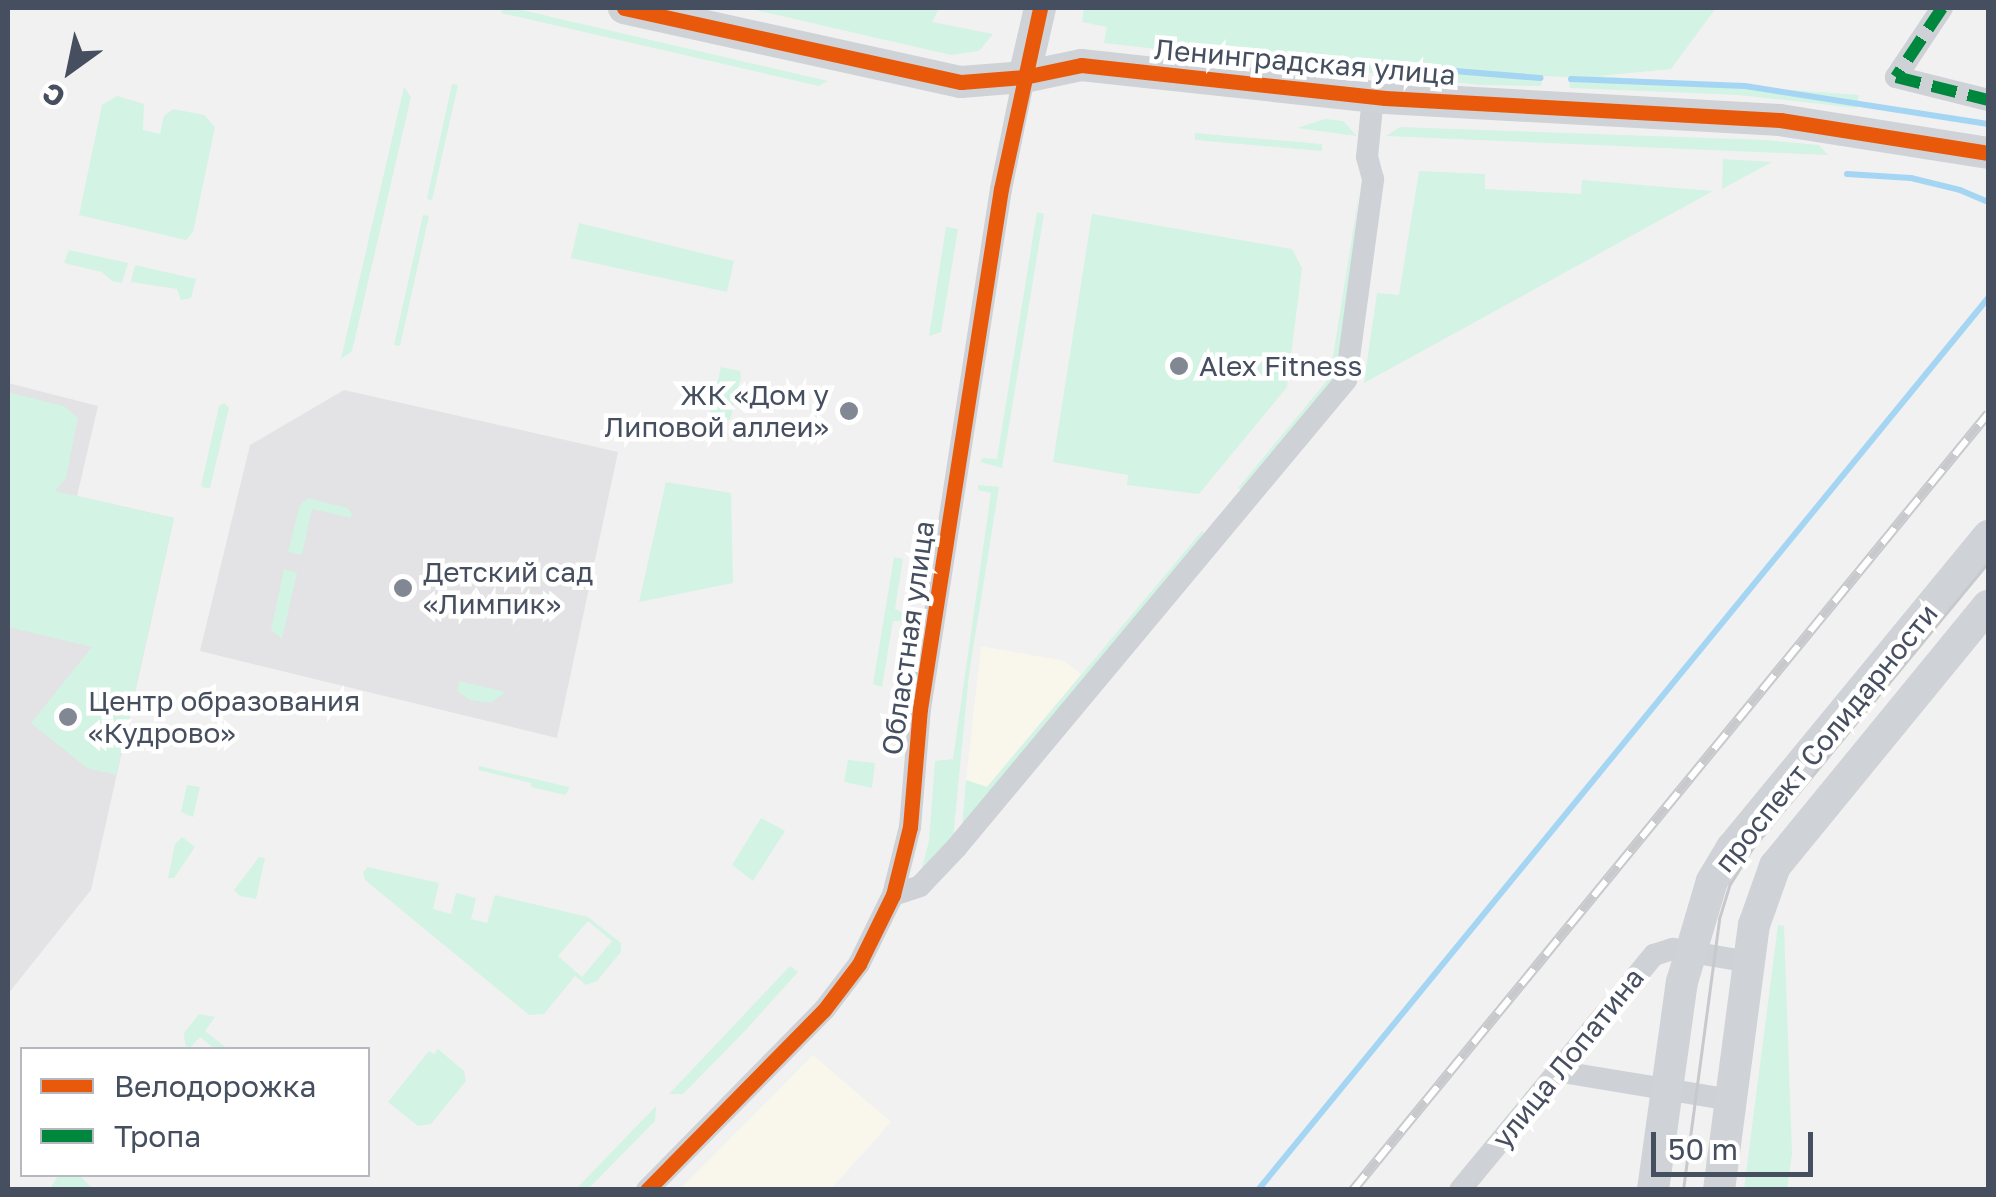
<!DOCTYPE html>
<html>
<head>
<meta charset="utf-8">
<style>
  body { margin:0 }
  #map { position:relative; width:1996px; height:1197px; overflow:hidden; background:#f2f1f1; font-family:"Golos Text",sans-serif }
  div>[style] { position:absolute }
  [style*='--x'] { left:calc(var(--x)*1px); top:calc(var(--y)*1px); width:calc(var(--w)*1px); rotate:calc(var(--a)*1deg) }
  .commercial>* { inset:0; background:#f9f6ec }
  .education>* { inset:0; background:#e3e2e4 }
  .green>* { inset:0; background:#d3f3e4 }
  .stream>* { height:6px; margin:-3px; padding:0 3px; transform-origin:3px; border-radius:3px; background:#a4d6f4 }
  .street>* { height:22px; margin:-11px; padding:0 11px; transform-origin:11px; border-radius:11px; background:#ced1d5 }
  .secondary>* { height:32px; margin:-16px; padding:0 16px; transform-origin:16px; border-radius:16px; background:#cfd2d6 }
  .tram>* { height:2.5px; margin:-1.25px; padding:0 1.25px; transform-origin:1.25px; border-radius:1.25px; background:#c8c9cc }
  .rail>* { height:10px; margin-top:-5px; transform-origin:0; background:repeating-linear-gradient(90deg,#fff 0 19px,#c8c9cc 0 38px); box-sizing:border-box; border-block:2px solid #c8c9cc }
  .quiet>* { height:12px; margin-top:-6px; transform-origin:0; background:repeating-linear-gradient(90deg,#00873e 0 25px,transparent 0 37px) }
  .cycleway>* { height:15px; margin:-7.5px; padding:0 7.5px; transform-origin:7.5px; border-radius:7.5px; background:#e8590c }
  .dots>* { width:28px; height:28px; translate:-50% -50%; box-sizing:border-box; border:5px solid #fff; border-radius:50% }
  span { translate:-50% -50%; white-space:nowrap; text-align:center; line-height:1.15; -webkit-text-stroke:9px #fff; paint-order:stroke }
  .street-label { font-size:28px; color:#464f60 }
  .poi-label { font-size:28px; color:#464f60 }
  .left { translate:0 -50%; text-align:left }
  .right { translate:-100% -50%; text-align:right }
  .frame { position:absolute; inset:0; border:10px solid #464f60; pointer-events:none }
  .legend { position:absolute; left:20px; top:1047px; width:350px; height:130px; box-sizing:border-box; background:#fff; border:2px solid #b5b9bf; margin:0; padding:12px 18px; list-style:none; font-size:30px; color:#464f60 }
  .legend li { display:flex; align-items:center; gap:20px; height:50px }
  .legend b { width:50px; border:2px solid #b5b9bf }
  .north { position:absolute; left:20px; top:20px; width:100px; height:100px; -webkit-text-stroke:8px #fff; paint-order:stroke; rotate:213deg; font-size:28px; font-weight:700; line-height:40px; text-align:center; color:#464f60 }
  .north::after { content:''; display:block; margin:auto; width:35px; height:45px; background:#464f60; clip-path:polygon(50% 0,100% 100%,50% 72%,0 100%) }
  .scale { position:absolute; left:1651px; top:1132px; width:162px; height:45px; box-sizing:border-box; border:5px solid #464f60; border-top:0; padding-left:12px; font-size:30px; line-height:35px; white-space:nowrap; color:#464f60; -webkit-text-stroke:8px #fff; paint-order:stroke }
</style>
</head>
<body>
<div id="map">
  <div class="commercial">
    <i style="clip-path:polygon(981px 646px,1064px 661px,1081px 674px,986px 788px,966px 780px)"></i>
    <i style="clip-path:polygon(813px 1055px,891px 1122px,831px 1189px,680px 1189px)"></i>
  </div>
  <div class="education">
    <i style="clip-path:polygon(8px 383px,98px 406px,77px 496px,174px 518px,91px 890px,8px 994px)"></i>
    <i style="clip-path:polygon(344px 390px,618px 452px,557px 738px,200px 651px,250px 445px)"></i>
  </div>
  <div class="green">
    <i style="clip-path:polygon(502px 8px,513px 8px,828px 81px,819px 86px,501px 13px)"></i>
    <i style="clip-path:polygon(747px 8px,939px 8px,932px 22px,993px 34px,979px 51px,951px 55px)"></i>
    <i style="clip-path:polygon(1084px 8px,1716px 8px,1671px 69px,1599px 76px,1859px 95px,1857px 108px,1738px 95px,1570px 88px,1569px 77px,1542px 76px,1541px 86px,1480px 85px,1104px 43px,1107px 27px,1082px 22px)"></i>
    <i style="clip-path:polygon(452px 84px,458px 85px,432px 200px,427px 199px)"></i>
    <i style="clip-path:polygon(404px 87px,411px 97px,352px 351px,341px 359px)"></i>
    <i style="clip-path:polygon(117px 96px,144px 104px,143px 130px,160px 134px,164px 116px,173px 109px,204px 115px,215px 127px,193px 232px,186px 240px,79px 215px,102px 105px)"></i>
    <i style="clip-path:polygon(1325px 119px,1343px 121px,1357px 136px,1297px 128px)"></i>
    <i style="clip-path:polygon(1400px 127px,1766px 140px,1819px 145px,1828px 155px,1386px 136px)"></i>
    <i style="clip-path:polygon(1195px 133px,1322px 144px,1322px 151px,1195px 140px)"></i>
    <i style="clip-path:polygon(1723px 159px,1772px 162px,1722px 189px)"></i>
    <i style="clip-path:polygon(1419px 171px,1485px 174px,1485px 189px,1581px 194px,1582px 180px,1713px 191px,1364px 383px,1377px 293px,1399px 295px)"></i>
    <i style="clip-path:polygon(1359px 193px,1341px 370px,1244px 493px,1238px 488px,1325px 383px,1331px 369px)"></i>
    <i style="clip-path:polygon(1037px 212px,1044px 214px,1002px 468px,980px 462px,983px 458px,997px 459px)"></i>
    <i style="clip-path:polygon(1092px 214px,1292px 249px,1302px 268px,1287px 387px,1199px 494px,1127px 485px,1128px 475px,1053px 462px)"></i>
    <i style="clip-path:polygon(423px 215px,429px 216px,400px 346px,394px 345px)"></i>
    <i style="clip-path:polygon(579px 223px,734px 261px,727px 292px,571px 258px)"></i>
    <i style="clip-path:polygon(946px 227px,958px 229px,941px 332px,929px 336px)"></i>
    <i style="clip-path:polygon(69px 250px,128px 263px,122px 283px,112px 281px,102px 272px,64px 263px)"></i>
    <i style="clip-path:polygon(135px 265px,196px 279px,191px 298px,181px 300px,177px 289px,131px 282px)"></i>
    <i style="clip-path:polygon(721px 367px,740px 371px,741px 377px,730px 420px,709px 417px)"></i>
    <i style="clip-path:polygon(8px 392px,64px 406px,78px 418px,66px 478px,55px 491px,174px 518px,116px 775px,87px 768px,31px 723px,92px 647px,8px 627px)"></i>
    <i style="clip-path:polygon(224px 403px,229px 408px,210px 488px,205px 488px,201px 486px,219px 406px)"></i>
    <i style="clip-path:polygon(666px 482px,731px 493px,733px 583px,639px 602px)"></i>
    <i style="clip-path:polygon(978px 485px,999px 487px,969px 674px,953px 839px,922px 868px,929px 841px,935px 761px,953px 759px,991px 493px,978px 490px)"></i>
    <i style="clip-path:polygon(307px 498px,348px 508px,352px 514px,351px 518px,312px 509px,302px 555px,288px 552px,299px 507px)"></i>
    <i style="clip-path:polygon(1202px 531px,1207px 535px,962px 828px,966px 780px,987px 787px)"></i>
    <i style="clip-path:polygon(894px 557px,903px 559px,895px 609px,906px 614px,902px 621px,893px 621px,882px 687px,873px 684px)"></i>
    <i style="clip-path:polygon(284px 569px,297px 573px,282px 639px,271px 630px)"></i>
    <i style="clip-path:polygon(459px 681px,506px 692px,491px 703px,470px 700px,458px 692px)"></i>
    <i style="clip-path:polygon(848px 760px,875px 763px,872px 788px,844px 782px)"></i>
    <i style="clip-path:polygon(479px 766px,569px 787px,568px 791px,565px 795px,531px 787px,531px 783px,478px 770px)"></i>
    <i style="clip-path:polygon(187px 785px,200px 787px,193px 817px,181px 812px)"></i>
    <i style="clip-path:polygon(761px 818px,785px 831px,753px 881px,732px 865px)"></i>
    <i style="clip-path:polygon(182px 837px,195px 847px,174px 878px,168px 878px,175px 844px)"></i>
    <i style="clip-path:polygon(259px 857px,265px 858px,256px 899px,240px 896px,234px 890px)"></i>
    <i style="clip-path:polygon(evenodd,368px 867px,439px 883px,433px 909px,451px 914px,456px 893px,476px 898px,471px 919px,487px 923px,495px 895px,588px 917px,621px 943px,621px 952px,597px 981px,586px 985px,575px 976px,544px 1014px,529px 1015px,365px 880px,363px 872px,368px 867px,588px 921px,612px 941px,582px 977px,558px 956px,588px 921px)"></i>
    <i style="clip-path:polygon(1778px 925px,1784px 926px,1792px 1154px,1787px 1189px,1744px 1189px)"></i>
    <i style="clip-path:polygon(790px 966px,798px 972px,742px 1034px,683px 1094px,669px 1094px)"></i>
    <i style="clip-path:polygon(199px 1014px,215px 1017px,205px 1031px,228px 1049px,215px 1049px,200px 1037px,189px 1049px,185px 1044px,184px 1033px)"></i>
    <i style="clip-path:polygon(438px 1049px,464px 1071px,466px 1081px,431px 1124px,418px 1126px,388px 1102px,429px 1051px,434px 1054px)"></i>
    <i style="clip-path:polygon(656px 1106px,655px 1121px,588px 1189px,576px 1189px)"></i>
    <i style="clip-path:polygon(59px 1174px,79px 1175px,93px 1189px,50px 1189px)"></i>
  </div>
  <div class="stream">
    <i style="--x:1406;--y:67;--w:135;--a:4.7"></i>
    <i style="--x:1571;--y:79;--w:174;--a:2.3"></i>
    <i style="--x:1745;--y:86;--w:246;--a:8.9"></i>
    <i style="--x:1847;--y:174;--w:64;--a:3.6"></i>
    <i style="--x:1911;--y:178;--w:50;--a:13.8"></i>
    <i style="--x:1960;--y:190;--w:30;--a:23"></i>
    <i style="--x:1258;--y:1190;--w:1153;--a:-50.7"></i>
  </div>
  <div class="street">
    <i style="--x:1942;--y:8;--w:83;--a:123.7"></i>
    <i style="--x:1896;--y:77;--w:95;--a:14"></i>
    <i style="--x:893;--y:895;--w:28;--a:-18"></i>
    <i style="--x:920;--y:886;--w:52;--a:-46.5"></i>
    <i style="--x:956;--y:848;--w:609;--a:-50.19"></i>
    <i style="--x:1346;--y:380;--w:203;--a:-82.3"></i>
    <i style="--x:1373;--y:179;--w:23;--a:-105"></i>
    <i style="--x:1367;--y:157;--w:60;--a:-84.3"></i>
    <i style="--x:1556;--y:1071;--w:177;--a:9.4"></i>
    <i style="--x:647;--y:1190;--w:252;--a:-45.5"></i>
    <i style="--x:824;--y:1010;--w:58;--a:-52.7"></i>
    <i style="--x:859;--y:964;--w:77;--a:-63.8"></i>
    <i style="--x:893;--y:895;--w:70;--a:-76"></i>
    <i style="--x:910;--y:827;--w:118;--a:-85.2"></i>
    <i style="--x:920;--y:709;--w:526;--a:-81.15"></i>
    <i style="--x:1001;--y:189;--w:114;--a:-78.4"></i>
    <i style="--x:1460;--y:1190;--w:305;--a:-50.5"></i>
    <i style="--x:1654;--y:955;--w:20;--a:-18"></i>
    <i style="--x:1673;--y:949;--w:78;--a:9.6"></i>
  </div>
  <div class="secondary">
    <i style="--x:624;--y:8;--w:345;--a:12.4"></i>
    <i style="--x:961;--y:82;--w:63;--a:-4.5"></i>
    <i style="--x:1024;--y:77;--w:58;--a:-11.9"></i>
    <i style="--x:1081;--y:65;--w:306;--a:6.2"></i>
    <i style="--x:1385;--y:98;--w:396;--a:3.2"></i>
    <i style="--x:1780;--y:120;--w:211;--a:9"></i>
    <i style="--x:1024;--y:77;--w:71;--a:-76.9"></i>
    <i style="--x:1653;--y:1190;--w:210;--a:-82.1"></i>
    <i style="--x:1682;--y:982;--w:105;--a:-73.5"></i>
    <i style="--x:1712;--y:881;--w:39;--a:-59"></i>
    <i style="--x:1732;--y:848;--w:404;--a:-50.6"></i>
    <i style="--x:1719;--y:1190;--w:267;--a:-82.5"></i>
    <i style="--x:1754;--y:925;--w:63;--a:-70.4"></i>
    <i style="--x:1775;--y:866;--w:336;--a:-50.7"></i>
  </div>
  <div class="tram">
    <i style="--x:1683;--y:1190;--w:273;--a:-82.4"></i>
    <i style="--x:1719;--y:919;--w:37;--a:-73"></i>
    <i style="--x:1730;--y:884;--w:40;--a:-58"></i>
    <i style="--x:1751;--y:850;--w:372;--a:-50.5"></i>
  </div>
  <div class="rail">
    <i style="--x:1353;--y:1190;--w:1003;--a:-50.71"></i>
  </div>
  <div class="quiet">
    <i style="--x:1942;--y:8;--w:83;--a:123.7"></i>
    <i style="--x:1896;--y:77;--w:95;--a:14"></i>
  </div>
  <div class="cycleway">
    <i style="--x:624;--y:8;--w:345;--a:12.4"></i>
    <i style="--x:961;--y:82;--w:63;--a:-4.5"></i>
    <i style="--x:1024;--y:77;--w:58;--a:-11.9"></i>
    <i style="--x:1081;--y:65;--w:306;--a:6.2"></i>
    <i style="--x:1385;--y:98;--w:396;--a:3.2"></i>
    <i style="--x:1780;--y:120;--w:211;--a:9"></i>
    <i style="--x:647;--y:1190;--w:252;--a:-45.5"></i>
    <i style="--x:824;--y:1010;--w:58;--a:-52.7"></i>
    <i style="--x:859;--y:964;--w:77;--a:-63.8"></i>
    <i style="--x:893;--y:895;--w:70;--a:-76"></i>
    <i style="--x:910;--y:827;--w:118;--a:-85.2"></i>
    <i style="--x:920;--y:709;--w:526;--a:-81.15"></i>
    <i style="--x:1001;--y:189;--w:185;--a:-77.8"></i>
  </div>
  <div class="dots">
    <i style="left:1179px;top:366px;background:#828893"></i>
    <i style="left:849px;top:411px;background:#828893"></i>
    <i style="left:403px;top:588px;background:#828893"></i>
    <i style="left:68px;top:717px;background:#828893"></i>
  </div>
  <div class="street-label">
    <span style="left:1305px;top:62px;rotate:5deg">Ленинградская улица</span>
    <span style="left:908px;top:638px;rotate:-82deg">Областная улица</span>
    <span style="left:1826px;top:738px;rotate:-51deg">проспект Солидарности</span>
    <span style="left:1568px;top:1058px;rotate:-51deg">улица Лопатина</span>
  </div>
  <div class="poi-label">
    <span class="left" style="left:1199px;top:366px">Alex Fitness</span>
    <span class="right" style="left:829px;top:411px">ЖК «Дом у<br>Липовой аллеи»</span>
    <span class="left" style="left:423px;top:588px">Детский сад<br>«Лимпик»</span>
    <span class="left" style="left:88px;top:717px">Центр образования<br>«Кудрово»</span>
  </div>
  <div class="frame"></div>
  <ul class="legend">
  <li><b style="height:12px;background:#e8590c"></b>Велодорожка</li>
  <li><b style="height:12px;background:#00873e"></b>Тропа</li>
  </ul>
  <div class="north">С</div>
  <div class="scale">50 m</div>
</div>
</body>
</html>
